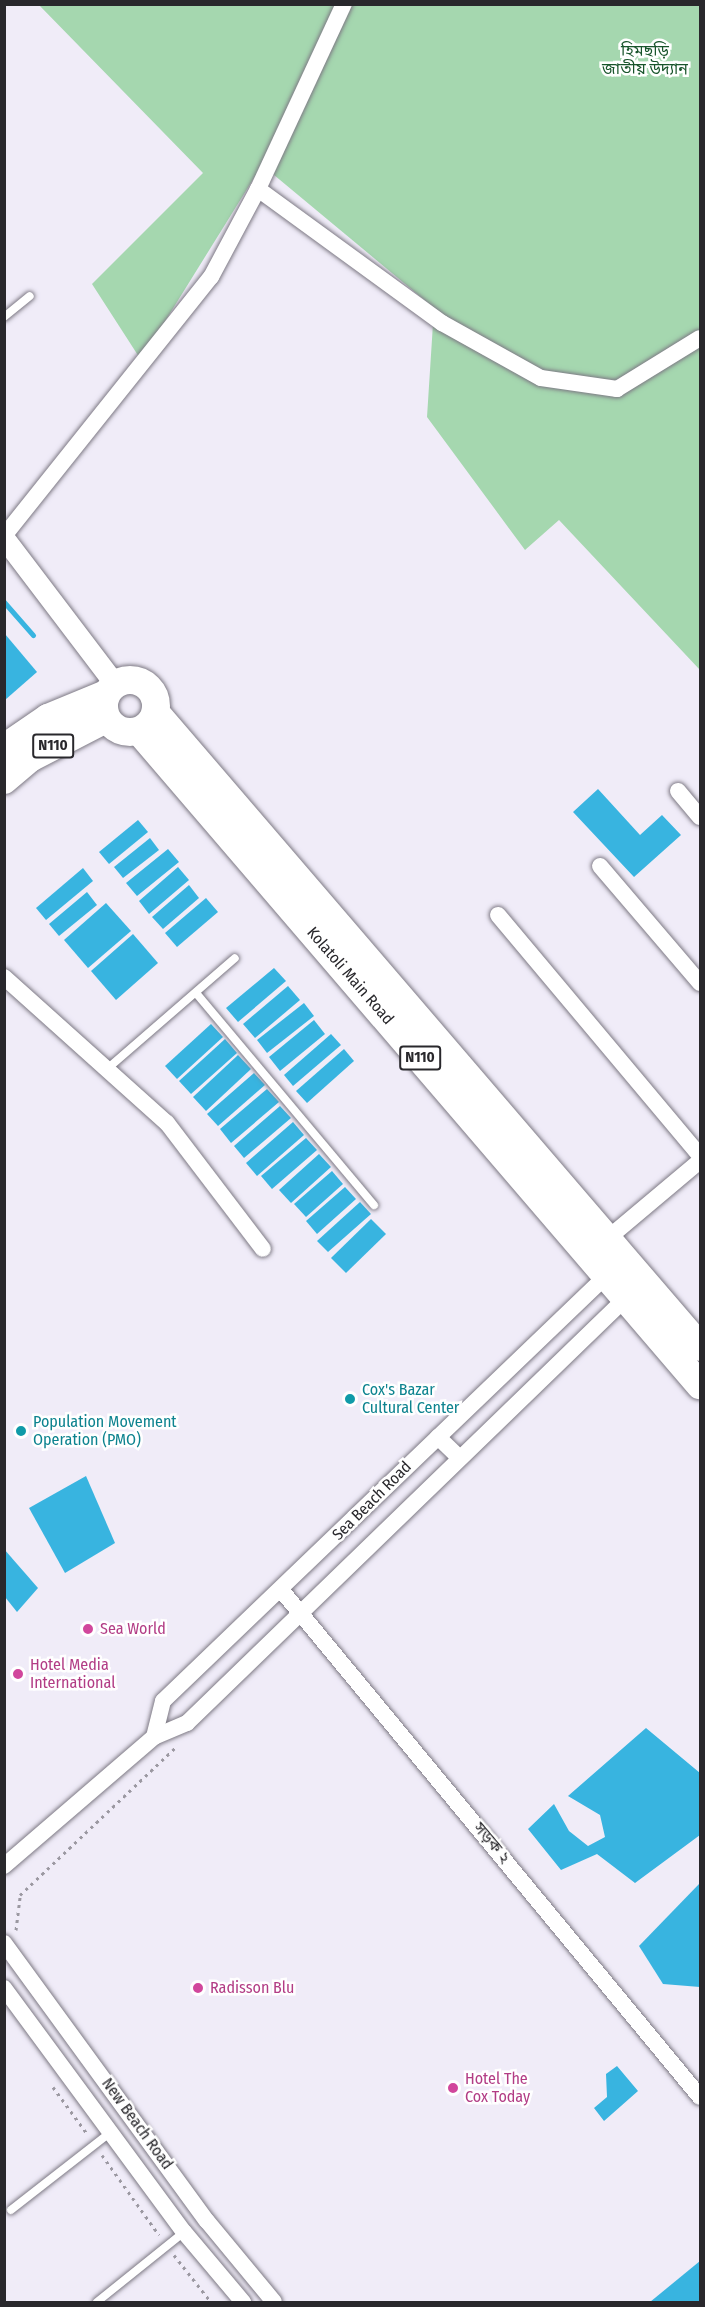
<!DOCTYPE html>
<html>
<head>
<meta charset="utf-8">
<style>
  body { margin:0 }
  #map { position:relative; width:705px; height:2307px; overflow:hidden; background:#f0ecf8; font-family:"Fira Sans Condensed","Noto Sans Bengali",sans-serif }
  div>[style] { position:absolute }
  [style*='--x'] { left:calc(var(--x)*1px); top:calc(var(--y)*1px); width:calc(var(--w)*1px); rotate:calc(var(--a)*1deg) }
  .green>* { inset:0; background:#a5d7af }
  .water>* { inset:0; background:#38b4e0 }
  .stream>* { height:5px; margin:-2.5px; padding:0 2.5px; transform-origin:2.5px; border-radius:2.5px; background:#38b4e0 }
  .path>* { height:3px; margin-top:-1.5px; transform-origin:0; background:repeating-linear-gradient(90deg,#9b98a1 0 3px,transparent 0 7.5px) }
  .roads { filter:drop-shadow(0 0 2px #7d7984) drop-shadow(0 0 2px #7d7984) }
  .service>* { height:8px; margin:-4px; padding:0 4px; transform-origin:4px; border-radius:4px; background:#fff }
  .minor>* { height:16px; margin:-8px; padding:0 8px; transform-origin:8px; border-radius:8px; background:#fff }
  .tertiary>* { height:21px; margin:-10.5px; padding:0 10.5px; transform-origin:10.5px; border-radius:10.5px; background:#fff }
  .trunk>* { height:28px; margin:-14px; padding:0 14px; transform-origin:14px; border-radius:14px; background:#fff }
  .trunk>.ring { margin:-14px; padding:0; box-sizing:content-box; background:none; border:28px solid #fff; border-radius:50% }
  .dots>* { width:16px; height:16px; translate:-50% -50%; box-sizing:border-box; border:3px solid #fff; border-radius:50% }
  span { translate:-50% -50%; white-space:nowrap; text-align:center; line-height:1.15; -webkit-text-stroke:5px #fff; paint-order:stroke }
  .shield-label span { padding:2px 4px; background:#fff; border:2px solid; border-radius:4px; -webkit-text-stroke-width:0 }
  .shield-label { font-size:15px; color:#29282c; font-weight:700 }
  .park-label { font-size:16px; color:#18542b }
  .street-label { font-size:16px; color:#29282c }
  .culture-label { font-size:16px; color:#0d838f }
  .left { translate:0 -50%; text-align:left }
  .hotel-label { font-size:16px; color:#b23c85 }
  .frame { position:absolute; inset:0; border:6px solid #29282c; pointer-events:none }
</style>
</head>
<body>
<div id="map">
  <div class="green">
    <i style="clip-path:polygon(39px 5px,700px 5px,700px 670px,559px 520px,525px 550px,427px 417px,434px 308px,262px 165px,141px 360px,92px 284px,203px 173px)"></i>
  </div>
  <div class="water">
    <i style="clip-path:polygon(5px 634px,37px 672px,5px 700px,4px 700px)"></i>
    <i style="clip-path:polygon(598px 789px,640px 835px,662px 815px,681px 835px,634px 877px,573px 812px)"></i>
    <i style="clip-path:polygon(138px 820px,148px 832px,109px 864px,99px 852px)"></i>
    <i style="clip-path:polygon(150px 838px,159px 850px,123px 878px,114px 867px)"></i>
    <i style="clip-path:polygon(168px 849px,179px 862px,137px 896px,126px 883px)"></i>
    <i style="clip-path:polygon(178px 867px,189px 880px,149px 914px,139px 901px)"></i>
    <i style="clip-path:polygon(83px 868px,93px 881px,46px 920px,36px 908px)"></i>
    <i style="clip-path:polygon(189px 885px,199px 898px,163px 929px,152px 917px)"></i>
    <i style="clip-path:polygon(87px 892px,97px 905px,59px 936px,49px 924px)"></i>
    <i style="clip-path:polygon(206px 898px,218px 912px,177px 947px,165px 933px)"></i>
    <i style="clip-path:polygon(106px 903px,131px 931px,88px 968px,64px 940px)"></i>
    <i style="clip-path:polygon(133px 934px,158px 963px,116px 1000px,91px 971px)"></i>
    <i style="clip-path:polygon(274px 968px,286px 981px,238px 1022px,226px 1008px)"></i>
    <i style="clip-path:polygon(288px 986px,300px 1000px,255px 1038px,243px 1024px)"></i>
    <i style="clip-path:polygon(304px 1003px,314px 1016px,267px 1053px,257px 1040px)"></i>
    <i style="clip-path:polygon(314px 1020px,325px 1034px,280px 1071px,269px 1057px)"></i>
    <i style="clip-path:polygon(211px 1024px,223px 1037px,177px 1079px,165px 1066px)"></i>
    <i style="clip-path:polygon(331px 1034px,341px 1045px,293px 1086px,284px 1075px)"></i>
    <i style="clip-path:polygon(225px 1039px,237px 1053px,191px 1094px,179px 1081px)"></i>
    <i style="clip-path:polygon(344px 1049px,354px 1061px,307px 1103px,296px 1091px)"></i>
    <i style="clip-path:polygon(238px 1055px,251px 1069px,206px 1111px,193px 1097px)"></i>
    <i style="clip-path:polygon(254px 1073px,265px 1085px,218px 1126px,207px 1114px)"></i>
    <i style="clip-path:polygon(267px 1089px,279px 1102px,231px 1143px,220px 1129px)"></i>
    <i style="clip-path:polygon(280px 1106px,291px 1118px,244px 1158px,234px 1146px)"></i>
    <i style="clip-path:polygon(293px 1122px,304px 1135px,257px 1176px,246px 1163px)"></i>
    <i style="clip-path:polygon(306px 1138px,317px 1150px,272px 1189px,261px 1176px)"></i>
    <i style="clip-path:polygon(319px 1154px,331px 1167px,291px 1203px,279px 1190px)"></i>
    <i style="clip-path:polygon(332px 1171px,343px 1184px,306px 1217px,294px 1204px)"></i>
    <i style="clip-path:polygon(345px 1187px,356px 1199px,317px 1234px,306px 1221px)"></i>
    <i style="clip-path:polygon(360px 1202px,371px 1214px,328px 1252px,317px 1241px)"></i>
    <i style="clip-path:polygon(371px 1219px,386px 1234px,346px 1273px,331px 1258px)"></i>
    <i style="clip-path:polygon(86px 1476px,115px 1543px,65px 1573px,29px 1508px)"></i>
    <i style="clip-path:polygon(4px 1549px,38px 1588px,17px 1612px,5px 1597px)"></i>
    <i style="clip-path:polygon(646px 1728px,700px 1773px,700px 1835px,635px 1883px,597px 1854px,561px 1870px,528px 1829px,554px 1804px,569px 1831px,588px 1846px,605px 1837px,600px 1815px,568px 1796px)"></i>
    <i style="clip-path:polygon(700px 1883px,700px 1987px,663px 1984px,639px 1946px)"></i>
    <i style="clip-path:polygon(617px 2066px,638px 2091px,604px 2121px,594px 2108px,607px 2097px,606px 2074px)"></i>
    <i style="clip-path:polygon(700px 2261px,700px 2302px,650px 2302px)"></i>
  </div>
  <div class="stream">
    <i style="--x:4;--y:602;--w:44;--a:48.7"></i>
  </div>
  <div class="path">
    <i style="--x:16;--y:1930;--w:35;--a:-83"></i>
    <i style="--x:20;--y:1895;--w:215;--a:-43.5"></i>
    <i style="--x:53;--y:2087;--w:59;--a:53.9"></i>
    <i style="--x:102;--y:2155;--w:98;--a:54.5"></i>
    <i style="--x:174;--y:2255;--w:60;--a:51.8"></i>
  </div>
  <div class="roads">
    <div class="service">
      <i style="--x:4;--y:317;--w:33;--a:-39"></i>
      <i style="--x:196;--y:993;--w:277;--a:50"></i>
      <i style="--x:107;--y:1069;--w:169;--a:-40.9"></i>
      <i style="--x:11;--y:2210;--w:127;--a:-38"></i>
      <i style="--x:97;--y:2302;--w:112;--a:-38.8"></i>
    </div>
    <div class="minor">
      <i style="--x:258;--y:189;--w:204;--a:-65.1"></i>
      <i style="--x:4;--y:536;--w:332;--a:-51.4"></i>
      <i style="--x:211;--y:277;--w:100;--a:-61.9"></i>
      <i style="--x:258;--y:189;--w:228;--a:36.1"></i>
      <i style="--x:442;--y:323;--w:113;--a:29.1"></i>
      <i style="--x:541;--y:378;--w:77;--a:8.2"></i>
      <i style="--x:617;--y:389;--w:97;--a:-31.6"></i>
      <i style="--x:678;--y:791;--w:34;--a:50"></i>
      <i style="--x:600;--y:866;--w:154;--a:49.5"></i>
      <i style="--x:498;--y:915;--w:314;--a:50"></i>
      <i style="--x:4;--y:977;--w:219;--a:41.9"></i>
      <i style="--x:167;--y:1123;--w:158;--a:52.7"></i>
      <i style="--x:607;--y:1239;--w:121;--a:-40"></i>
      <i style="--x:438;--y:1437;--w:30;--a:44"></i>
      <i style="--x:282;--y:1591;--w:656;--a:50.44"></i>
      <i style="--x:154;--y:1737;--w:37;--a:-76"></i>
      <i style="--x:163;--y:1701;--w:615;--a:-43.81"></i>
      <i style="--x:4;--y:1866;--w:198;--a:-40.7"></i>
      <i style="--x:154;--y:1737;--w:36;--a:-23"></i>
      <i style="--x:187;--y:1723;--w:612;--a:-44.07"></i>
      <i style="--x:4;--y:1943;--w:344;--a:53.9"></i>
      <i style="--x:207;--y:2221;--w:105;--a:50.4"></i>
      <i style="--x:4;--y:1988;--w:303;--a:53.6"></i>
      <i style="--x:184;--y:2232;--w:92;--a:49.9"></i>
    </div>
    <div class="tertiary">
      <i style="--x:4;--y:538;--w:183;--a:52.8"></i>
    </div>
    <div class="trunk">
      <i class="ring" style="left:104px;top:680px;width:24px;height:24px"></i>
      <i style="--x:156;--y:713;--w:835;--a:49.37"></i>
      <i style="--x:139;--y:731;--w:862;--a:49.38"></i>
      <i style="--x:4;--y:748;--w:53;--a:-34.3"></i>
      <i style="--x:48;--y:718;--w:63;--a:-22.5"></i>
      <i style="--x:4;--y:780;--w:34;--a:-40"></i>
      <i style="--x:30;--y:758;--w:85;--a:-27.2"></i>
    </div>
  </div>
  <div class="dots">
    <i style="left:350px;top:1399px;background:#0f9aa8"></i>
    <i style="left:21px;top:1431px;background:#0f9aa8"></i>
    <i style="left:88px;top:1629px;background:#d1479c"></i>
    <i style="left:18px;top:1674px;background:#d1479c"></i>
    <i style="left:198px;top:1988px;background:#d1479c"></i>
    <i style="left:453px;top:2088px;background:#d1479c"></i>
  </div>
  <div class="shield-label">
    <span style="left:53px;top:746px">N110</span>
    <span style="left:420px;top:1058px">N110</span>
  </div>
  <div class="park-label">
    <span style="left:645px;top:60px">হিমছড়ি<br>জাতীয় উদ্যান</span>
  </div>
  <div class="street-label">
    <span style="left:350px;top:976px;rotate:49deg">Kolatoli Main Road</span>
    <span style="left:372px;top:1501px;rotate:-45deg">Sea Beach Road</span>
    <span style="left:492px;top:1843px;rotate:50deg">সড়ক ২</span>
    <span style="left:137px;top:2124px;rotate:54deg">New Beach Road</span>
  </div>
  <div class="culture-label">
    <span class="left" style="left:362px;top:1399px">Cox's Bazar<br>Cultural Center</span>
    <span class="left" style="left:33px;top:1431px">Population Movement<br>Operation (PMO)</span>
  </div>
  <div class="hotel-label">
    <span class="left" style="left:100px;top:1629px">Sea World</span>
    <span class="left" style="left:30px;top:1674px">Hotel Media<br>International</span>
    <span class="left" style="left:210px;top:1988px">Radisson Blu</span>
    <span class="left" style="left:465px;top:2088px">Hotel The<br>Cox Today</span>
  </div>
  <div class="frame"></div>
</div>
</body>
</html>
